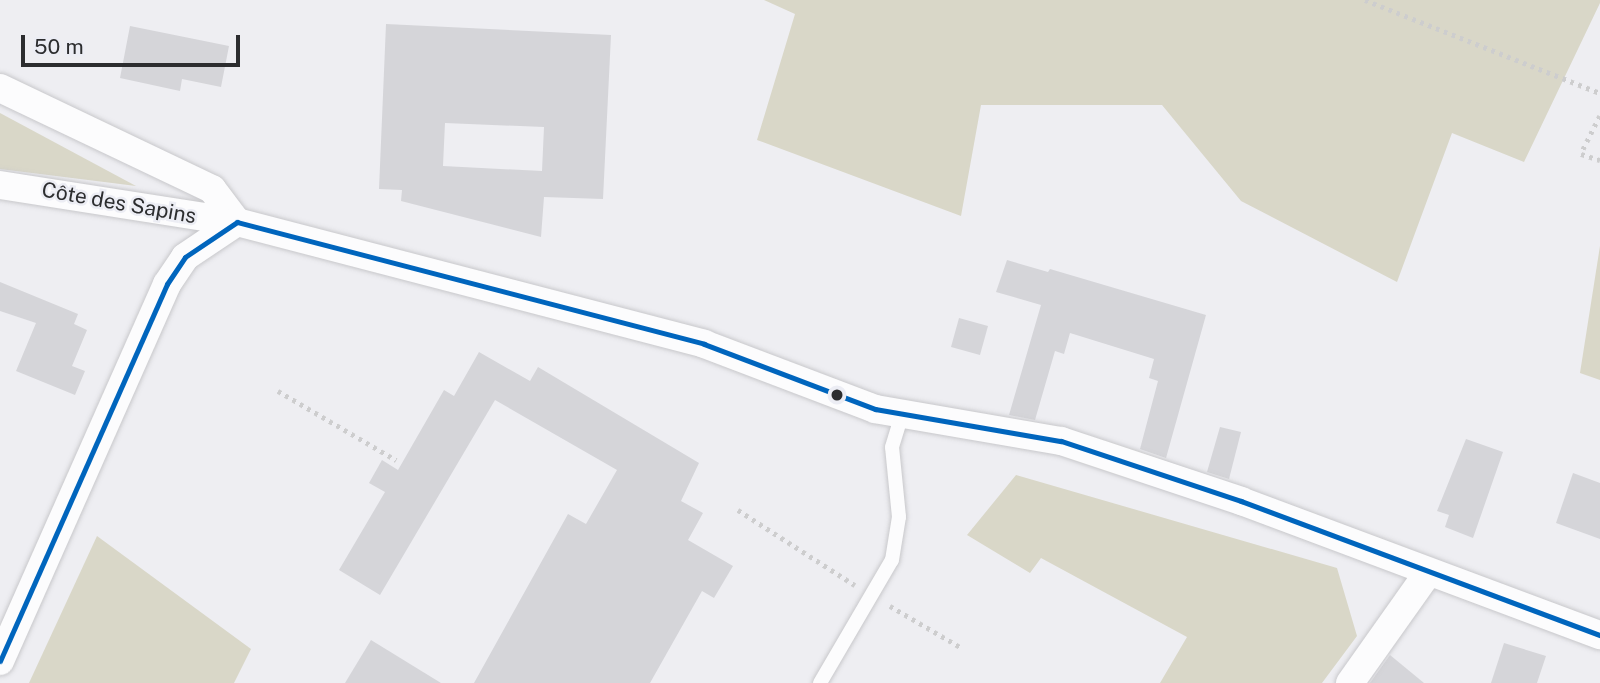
<!DOCTYPE html>
<html>
<head>
<meta charset="utf-8">
<style>
  body { margin:0 }
  #map { position:relative; width:1600px; height:683px; overflow:hidden; background:#eeeef2; font-family:"Public Sans",sans-serif }
  div>[style] { position:absolute }
  [style*='--x'] { left:calc(var(--x)*1px); top:calc(var(--y)*1px); width:calc(var(--w)*1px); rotate:calc(var(--a)*1deg) }
  .green>* { inset:0; background:#d9d7c8 }
  .building>* { inset:0; background:#d5d5d9 }
  .path>* { height:4.5px; margin-top:-2.25px; transform-origin:0; background:repeating-linear-gradient(90deg,#cdcdce 0 3.5px,transparent 0 8.5px) }
  .roads { filter:drop-shadow(0 0 2px #c8c8cb) drop-shadow(0 0 2px #c8c8cb) }
  .lane>* { height:14px; margin:-7px; padding:0 7px; transform-origin:7px; border-radius:7px; background:#fcfcfd }
  .street>* { height:28px; margin:-14px; padding:0 14px; transform-origin:14px; border-radius:14px; background:#fcfcfd }
  .bus-1>* { height:5px; margin:-2.5px; padding:0 2.5px; transform-origin:2.5px; border-radius:2.5px; background:#0065bd }
  .dots>* { width:19px; height:19px; translate:-50% -50%; box-sizing:border-box; border:4px solid #ecedf4; border-radius:50% }
  span { translate:-50% -50%; white-space:nowrap; text-align:center; line-height:1.15; -webkit-text-stroke:5px #ecedf4; paint-order:stroke }
  .street-label { font-size:21px; color:#2c2d2f }
  .scale { position:absolute; left:21px; top:35px; width:219px; height:32px; box-sizing:border-box; border:4px solid #2c2d2f; border-top:0; padding-left:9px; font-size:21px; line-height:24px; white-space:nowrap; color:#2c2d2f; -webkit-text-stroke:5px #ecedf4; paint-order:stroke }
</style>
</head>
<body>
<div id="map">
  <div class="green">
    <i style="clip-path:polygon(764px 0,1600px 0,1600px 3px,1524px 162px,1452px 133px,1397px 282px,1241px 201px,1162px 105px,981px 105px,961px 216px,757px 140px,795px 14px)"></i>
    <i style="clip-path:polygon(0 113px,136px 186px,0 169px)"></i>
    <i style="clip-path:polygon(1600px 246px,1600px 380px,1580px 373px)"></i>
    <i style="clip-path:polygon(1016px 475px,1337px 568px,1357px 636px,1322px 683px,1160px 683px,1187px 637px,1041px 558px,1030px 573px,967px 535px)"></i>
    <i style="clip-path:polygon(97px 536px,251px 649px,234px 683px,29px 683px)"></i>
  </div>
  <div class="building">
    <i style="clip-path:polygon(evenodd,386px 24px,611px 35px,603px 199px,544px 197px,541px 237px,401px 201px,402px 190px,379px 189px,386px 24px,445px 123px,544px 127px,542px 171px,443px 166px,445px 123px)"></i>
    <i style="clip-path:polygon(130px 26px,229px 46px,221px 87px,182px 79px,180px 91px,120px 78px)"></i>
    <i style="clip-path:polygon(1007px 260px,1048px 272px,1050px 269px,1206px 315px,1166px 458px,1140px 449px,1158px 381px,1149px 378px,1154px 359px,1070px 333px,1064px 354px,1055px 351px,1035px 420px,1009px 415px,1041px 305px,996px 292px)"></i>
    <i style="clip-path:polygon(0 282px,78px 314px,74px 324px,87px 330px,72px 366px,85px 371px,75px 395px,16px 371px,36px 323px,0 311px)"></i>
    <i style="clip-path:polygon(959px 318px,988px 326px,980px 355px,951px 347px)"></i>
    <i style="clip-path:polygon(479px 352px,530px 381px,538px 367px,699px 463px,681px 501px,703px 513px,688px 540px,733px 566px,714px 598px,702px 591px,650px 683px,474px 683px,568px 514px,586px 524px,617px 470px,495px 400px,380px 595px,339px 570px,385px 492px,369px 483px,382px 460px,398px 470px,444px 390px,454px 396px)"></i>
    <i style="clip-path:polygon(1220px 427px,1241px 432px,1229px 479px,1207px 472px)"></i>
    <i style="clip-path:polygon(1466px 439px,1503px 452px,1473px 538px,1445px 527px,1449px 515px,1437px 511px)"></i>
    <i style="clip-path:polygon(1573px 473px,1600px 483px,1600px 539px,1556px 523px)"></i>
    <i style="clip-path:polygon(371px 640px,441px 683px,345px 683px)"></i>
    <i style="clip-path:polygon(1504px 643px,1546px 656px,1537px 683px,1491px 683px)"></i>
    <i style="clip-path:polygon(1390px 655px,1424px 683px,1370px 683px)"></i>
  </div>
  <div class="path">
    <i style="--x:1365;--y:0;--w:253;--a:21.6"></i>
    <i style="--x:1600;--y:116;--w:42;--a:116.6"></i>
    <i style="--x:1581;--y:154;--w:20;--a:18"></i>
    <i style="--x:278;--y:391;--w:137;--a:30.3"></i>
    <i style="--x:738;--y:510;--w:139;--a:32.7"></i>
    <i style="--x:890;--y:606;--w:83;--a:30.3"></i>
  </div>
  <div class="roads">
    <div class="lane">
      <i style="--x:820;--y:683;--w:143;--a:-59.7"></i>
      <i style="--x:892;--y:560;--w:44;--a:-80.8"></i>
      <i style="--x:899;--y:517;--w:70;--a:-95.7"></i>
      <i style="--x:892;--y:447;--w:34;--a:-73"></i>
    </div>
    <div class="street">
      <i style="--x:0;--y:88;--w:235;--a:25.5"></i>
      <i style="--x:212;--y:189;--w:41;--a:52.9"></i>
      <i style="--x:0;--y:185;--w:240;--a:8.9"></i>
      <i style="--x:237;--y:222;--w:483;--a:14.6"></i>
      <i style="--x:704;--y:344;--w:183;--a:20.8"></i>
      <i style="--x:875;--y:409;--w:189;--a:9.8"></i>
      <i style="--x:1061;--y:441;--w:190;--a:18.4"></i>
      <i style="--x:1241;--y:501;--w:383;--a:20.5"></i>
      <i style="--x:0;--y:661;--w:412;--a:-66.1"></i>
      <i style="--x:167;--y:284;--w:32;--a:-56"></i>
      <i style="--x:185;--y:257;--w:63;--a:-33.9"></i>
      <i style="--x:1350;--y:683;--w:135;--a:-54.7"></i>
    </div>
  </div>
  <div class="bus-1">
    <i style="--x:237;--y:222;--w:483;--a:14.6"></i>
    <i style="--x:704;--y:344;--w:183;--a:20.8"></i>
    <i style="--x:875;--y:409;--w:189;--a:9.8"></i>
    <i style="--x:1061;--y:441;--w:190;--a:18.4"></i>
    <i style="--x:1241;--y:501;--w:383;--a:20.5"></i>
    <i style="--x:0;--y:661;--w:412;--a:-66.1"></i>
    <i style="--x:167;--y:284;--w:32;--a:-56"></i>
    <i style="--x:185;--y:257;--w:63;--a:-33.9"></i>
  </div>
  <div class="dots">
    <i style="left:837px;top:395px;background:#2c2d2f"></i>
  </div>
  <div class="street-label">
    <span style="left:119px;top:203px;rotate:10deg">Côte des Sapins</span>
  </div>
  <div class="scale">50 m</div>
</div>
</body>
</html>
